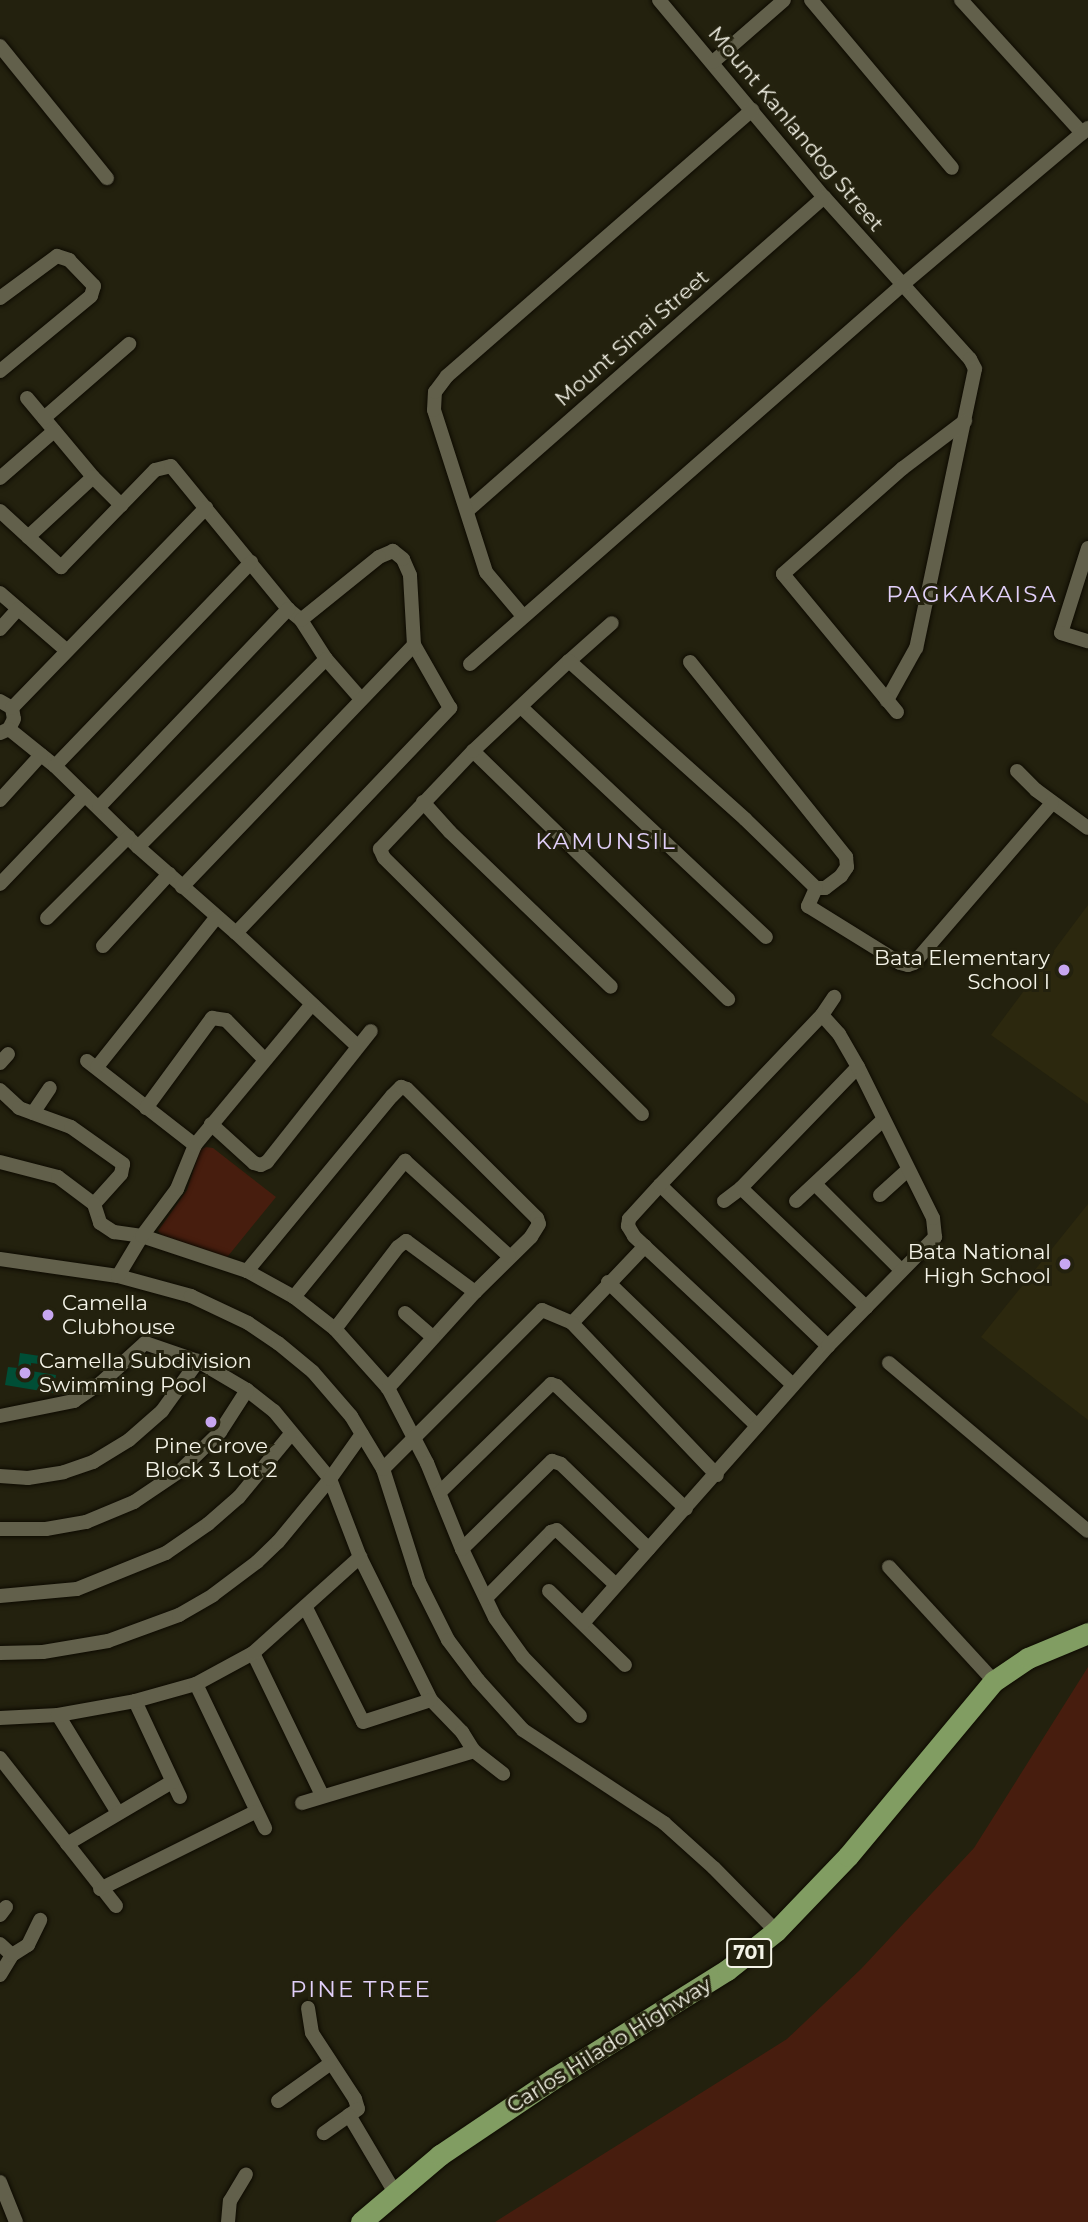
<!DOCTYPE html>
<html>
<head>
<meta charset="utf-8">
<style>
  body { margin:0 }
  #map { position:relative; width:1088px; height:2222px; overflow:hidden; background:#23210e; font-family:Montserrat,sans-serif }
  div>[style] { position:absolute }
  [style*='--x'] { left:calc(var(--x)*1px); top:calc(var(--y)*1px); width:calc(var(--w)*1px); rotate:calc(var(--a)*1deg) }
  .built>* { inset:0; background:#2c280e }
  .green>* { inset:0; background:#471d0e }
  .water>* { inset:0; background:#004e36 }
  .roads { filter:drop-shadow(0 0 2px #0d0a00) drop-shadow(0 0 2px #0d0a00) }
  .street>* { height:14px; margin:-7px; padding:0 7px; transform-origin:7px; border-radius:7px; background:#62604b }
  .primary>* { height:21px; margin:-10.5px; padding:0 10.5px; transform-origin:10.5px; border-radius:10.5px; background:#819d62 }
  .dots>* { width:19px; height:19px; translate:-50% -50%; box-sizing:border-box; border:4px solid #23210e; border-radius:50% }
  span { translate:-50% -50%; white-space:nowrap; text-align:center; line-height:1.15; -webkit-text-stroke:6px #23210e; paint-order:stroke }
  .shield-label span { padding:2px 5px; background:#23210e; border:2px solid; border-radius:5px; -webkit-text-stroke-width:0 }
  .shield-label { font-size:19px; color:#f4f3e7; font-weight:700 }
  .street-label { font-size:21px; color:#f4f3e7 }
  .poi-label { font-size:21px; color:#f4f3e7 }
  .right { translate:-100% -50%; text-align:right }
  .left { translate:0 -50%; text-align:left }
  .neighbourhood-label { font-size:23px; color:#e2d0fa; letter-spacing:2px }
</style>
</head>
<body>
<div id="map">
  <div class="built">
    <i style="clip-path:polygon(1088px 905px,1088px 1104px,991px 1035px)"></i>
    <i style="clip-path:polygon(1088px 1204px,1088px 1420px,981px 1337px)"></i>
  </div>
  <div class="green">
    <i style="clip-path:polygon(206px 1147px,213px 1148px,276px 1197px,224px 1261px,164px 1238px,158px 1231px,187px 1190px,200px 1150px)"></i>
    <i style="clip-path:polygon(1088px 1667px,1088px 2222px,495px 2222px,787px 2039px,861px 1969px,974px 1848px)"></i>
  </div>
  <div class="water">
    <i style="clip-path:polygon(20px 1353px,40px 1356px,39px 1364px,31px 1363px,31px 1371px,56px 1375px,53px 1393px,5px 1385px,8px 1367px,18px 1368px)"></i>
  </div>
  <div class="roads">
    <div class="street">
      <i style="--x:659;--y:0;--w:257;--a:50.1"></i>
      <i style="--x:824;--y:197;--w:218;--a:48"></i>
      <i style="--x:970;--y:359;--w:11;--a:63"></i>
      <i style="--x:975;--y:369;--w:285;--a:101.9"></i>
      <i style="--x:916;--y:648;--w:60;--a:119.1"></i>
      <i style="--x:811;--y:0;--w:219;--a:50"></i>
      <i style="--x:961;--y:0;--w:180;--a:47.7"></i>
      <i style="--x:0;--y:46;--w:170;--a:51"></i>
      <i style="--x:713;--y:62;--w:94;--a:-41.1"></i>
      <i style="--x:0;--y:298;--w:71;--a:-36.4"></i>
      <i style="--x:57;--y:256;--w:13;--a:18"></i>
      <i style="--x:69;--y:260;--w:36;--a:46"></i>
      <i style="--x:94;--y:286;--w:10;--a:107"></i>
      <i style="--x:91;--y:296;--w:118;--a:140.5"></i>
      <i style="--x:27;--y:398;--w:103;--a:50.1"></i>
      <i style="--x:44;--y:418;--w:113;--a:-41"></i>
      <i style="--x:0;--y:478;--w:72;--a:-41"></i>
      <i style="--x:468;--y:510;--w:474;--a:-41.3"></i>
      <i style="--x:0;--y:511;--w:83;--a:42.6"></i>
      <i style="--x:61;--y:567;--w:135;--a:-45.9"></i>
      <i style="--x:155;--y:470;--w:16;--a:-14"></i>
      <i style="--x:171;--y:466;--w:185;--a:50.7"></i>
      <i style="--x:288;--y:609;--w:17;--a:40"></i>
      <i style="--x:301;--y:620;--w:46;--a:57.3"></i>
      <i style="--x:326;--y:659;--w:53;--a:48.8"></i>
      <i style="--x:28;--y:537;--w:88;--a:-42.7"></i>
      <i style="--x:93;--y:477;--w:40;--a:45"></i>
      <i style="--x:1088;--y:548;--w:89;--a:107.6"></i>
      <i style="--x:1061;--y:633;--w:28;--a:17"></i>
      <i style="--x:0;--y:593;--w:87;--a:40.8"></i>
      <i style="--x:523;--y:616;--w:57;--a:-130.1"></i>
      <i style="--x:486;--y:572;--w:170;--a:-107.8"></i>
      <i style="--x:434;--y:410;--w:18;--a:-87"></i>
      <i style="--x:435;--y:392;--w:20;--a:-53"></i>
      <i style="--x:447;--y:376;--w:405;--a:-41.1"></i>
      <i style="--x:0;--y:629;--w:27;--a:-48"></i>
      <i style="--x:569;--y:661;--w:57;--a:-41.5"></i>
      <i style="--x:690;--y:662;--w:250;--a:51.3"></i>
      <i style="--x:846;--y:857;--w:10;--a:84"></i>
      <i style="--x:847;--y:867;--w:11;--a:124"></i>
      <i style="--x:841;--y:876;--w:20;--a:143"></i>
      <i style="--x:825;--y:888;--w:9;--a:180"></i>
      <i style="--x:470;--y:664;--w:573;--a:-41.25"></i>
      <i style="--x:901;--y:286;--w:245;--a:-40.2"></i>
      <i style="--x:0;--y:701;--w:14;--a:30"></i>
      <i style="--x:12;--y:708;--w:11;--a:80"></i>
      <i style="--x:14;--y:719;--w:11;--a:117"></i>
      <i style="--x:9;--y:729;--w:10;--a:156"></i>
      <i style="--x:521;--y:707;--w:336;--a:43.2"></i>
      <i style="--x:12;--y:708;--w:279;--a:-45.9"></i>
      <i style="--x:897;--y:712;--w:179;--a:-129.6"></i>
      <i style="--x:783;--y:574;--w:160;--a:-41.5"></i>
      <i style="--x:903;--y:468;--w:78;--a:-37.2"></i>
      <i style="--x:9;--y:729;--w:59;--a:38.8"></i>
      <i style="--x:55;--y:766;--w:116;--a:44.3"></i>
      <i style="--x:138;--y:847;--w:130;--a:41.3"></i>
      <i style="--x:236;--y:933;--w:166;--a:43"></i>
      <i style="--x:473;--y:751;--w:356;--a:44.2"></i>
      <i style="--x:55;--y:766;--w:283;--a:-46.1"></i>
      <i style="--x:1017;--y:771;--w:27;--a:45"></i>
      <i style="--x:1036;--y:790;--w:64;--a:36.2"></i>
      <i style="--x:0;--y:800;--w:61;--a:-47.7"></i>
      <i style="--x:423;--y:802;--w:40;--a:48"></i>
      <i style="--x:450;--y:832;--w:223;--a:43.9"></i>
      <i style="--x:99;--y:807;--w:274;--a:-46.3"></i>
      <i style="--x:138;--y:847;--w:266;--a:-45"></i>
      <i style="--x:0;--y:884;--w:123;--a:-46.3"></i>
      <i style="--x:182;--y:887;--w:335;--a:-46.2"></i>
      <i style="--x:47;--y:918;--w:115;--a:-45"></i>
      <i style="--x:236;--y:933;--w:311;--a:-46.4"></i>
      <i style="--x:450;--y:708;--w:73;--a:-119.7"></i>
      <i style="--x:414;--y:645;--w:70;--a:-93.3"></i>
      <i style="--x:410;--y:575;--w:17;--a:-114"></i>
      <i style="--x:403;--y:559;--w:13;--a:-141"></i>
      <i style="--x:393;--y:551;--w:15;--a:157"></i>
      <i style="--x:379;--y:557;--w:100;--a:141.1"></i>
      <i style="--x:103;--y:946;--w:98;--a:-47.5"></i>
      <i style="--x:87;--y:1061;--w:137;--a:37.9"></i>
      <i style="--x:0;--y:1063;--w:12;--a:-48"></i>
      <i style="--x:97;--y:1067;--w:191;--a:-51.4"></i>
      <i style="--x:0;--y:1090;--w:26;--a:43"></i>
      <i style="--x:19;--y:1108;--w:55;--a:20.1"></i>
      <i style="--x:71;--y:1127;--w:64;--a:35.4"></i>
      <i style="--x:123;--y:1164;--w:10;--a:101"></i>
      <i style="--x:121;--y:1174;--w:40;--a:132"></i>
      <i style="--x:146;--y:1108;--w:112;--a:-53.7"></i>
      <i style="--x:212;--y:1018;--w:14;--a:8"></i>
      <i style="--x:226;--y:1020;--w:54;--a:45.7"></i>
      <i style="--x:33;--y:1113;--w:30;--a:-56"></i>
      <i style="--x:642;--y:1114;--w:363;--a:-135.2"></i>
      <i style="--x:384;--y:858;--w:10;--a:-114"></i>
      <i style="--x:380;--y:849;--w:135;--a:-46.5"></i>
      <i style="--x:473;--y:751;--w:132;--a:-43.2"></i>
      <i style="--x:569;--y:661;--w:237;--a:41.9"></i>
      <i style="--x:745;--y:819;--w:99;--a:44.2"></i>
      <i style="--x:816;--y:888;--w:20;--a:114"></i>
      <i style="--x:808;--y:906;--w:108;--a:31.8"></i>
      <i style="--x:900;--y:963;--w:8;--a:14"></i>
      <i style="--x:908;--y:965;--w:6;--a:-18"></i>
      <i style="--x:914;--y:963;--w:211;--a:-49.2"></i>
      <i style="--x:211;--y:1124;--w:58;--a:42.2"></i>
      <i style="--x:254;--y:1163;--w:7;--a:16"></i>
      <i style="--x:261;--y:1165;--w:7;--a:-27"></i>
      <i style="--x:267;--y:1162;--w:167;--a:-51.6"></i>
      <i style="--x:0;--y:1162;--w:60;--a:14.5"></i>
      <i style="--x:58;--y:1177;--w:45;--a:36.9"></i>
      <i style="--x:94;--y:1204;--w:20;--a:72"></i>
      <i style="--x:100;--y:1223;--w:17;--a:33"></i>
      <i style="--x:114;--y:1232;--w:28;--a:8"></i>
      <i style="--x:142;--y:1236;--w:111;--a:18.4"></i>
      <i style="--x:247;--y:1271;--w:54;--a:29"></i>
      <i style="--x:294;--y:1297;--w:52;--a:38"></i>
      <i style="--x:335;--y:1329;--w:79;--a:48.1"></i>
      <i style="--x:388;--y:1388;--w:85;--a:62.5"></i>
      <i style="--x:427;--y:1463;--w:93;--a:67.9"></i>
      <i style="--x:462;--y:1549;--w:76;--a:64.4"></i>
      <i style="--x:495;--y:1618;--w:48;--a:54.3"></i>
      <i style="--x:523;--y:1657;--w:82;--a:46"></i>
      <i style="--x:660;--y:1185;--w:233;--a:43.8"></i>
      <i style="--x:816;--y:1185;--w:120;--a:45"></i>
      <i style="--x:741;--y:1188;--w:173;--a:43.6"></i>
      <i style="--x:880;--y:1195;--w:38;--a:-42"></i>
      <i style="--x:724;--y:1201;--w:21;--a:-37"></i>
      <i style="--x:741;--y:1188;--w:168;--a:-46"></i>
      <i style="--x:796;--y:1201;--w:119;--a:-43"></i>
      <i style="--x:0;--y:1259;--w:119;--a:8.2"></i>
      <i style="--x:118;--y:1276;--w:76;--a:15.3"></i>
      <i style="--x:191;--y:1296;--w:63;--a:25.3"></i>
      <i style="--x:248;--y:1323;--w:36;--a:34"></i>
      <i style="--x:278;--y:1343;--w:45;--a:39.6"></i>
      <i style="--x:313;--y:1372;--w:58;--a:49.2"></i>
      <i style="--x:351;--y:1416;--w:62;--a:58.9"></i>
      <i style="--x:383;--y:1469;--w:119;--a:72.3"></i>
      <i style="--x:419;--y:1582;--w:65;--a:63.4"></i>
      <i style="--x:448;--y:1640;--w:50;--a:53.1"></i>
      <i style="--x:478;--y:1680;--w:67;--a:48"></i>
      <i style="--x:523;--y:1730;--w:169;--a:33.4"></i>
      <i style="--x:664;--y:1823;--w:67;--a:42"></i>
      <i style="--x:714;--y:1868;--w:88;--a:45.5"></i>
      <i style="--x:247;--y:1271;--w:227;--a:-50.4"></i>
      <i style="--x:392;--y:1096;--w:13;--a:-45"></i>
      <i style="--x:401;--y:1087;--w:6;--a:18"></i>
      <i style="--x:407;--y:1089;--w:183;--a:44.8"></i>
      <i style="--x:537;--y:1218;--w:6;--a:72"></i>
      <i style="--x:539;--y:1224;--w:15;--a:122"></i>
      <i style="--x:531;--y:1237;--w:78;--a:135.5"></i>
      <i style="--x:475;--y:1292;--w:130;--a:132.2"></i>
      <i style="--x:118;--y:1276;--w:47;--a:-59"></i>
      <i style="--x:142;--y:1236;--w:59;--a:-53.3"></i>
      <i style="--x:177;--y:1189;--w:48;--a:-67.8"></i>
      <i style="--x:195;--y:1145;--w:183;--a:-50.3"></i>
      <i style="--x:608;--y:1282;--w:207;--a:44"></i>
      <i style="--x:294;--y:1297;--w:176;--a:-50.8"></i>
      <i style="--x:405;--y:1161;--w:141;--a:42.4"></i>
      <i style="--x:405;--y:1313;--w:37;--a:41"></i>
      <i style="--x:572;--y:1323;--w:106;--a:-46.5"></i>
      <i style="--x:335;--y:1329;--w:103;--a:-52.5"></i>
      <i style="--x:398;--y:1247;--w:10;--a:-37"></i>
      <i style="--x:406;--y:1241;--w:86;--a:36.5"></i>
      <i style="--x:889;--y:1363;--w:260;--a:40.2"></i>
      <i style="--x:793;--y:1385;--w:218;--a:-136.9"></i>
      <i style="--x:634;--y:1236;--w:12;--a:-121"></i>
      <i style="--x:628;--y:1226;--w:7;--a:-82"></i>
      <i style="--x:629;--y:1219;--w:46;--a:-47.6"></i>
      <i style="--x:660;--y:1185;--w:235;--a:-46.4"></i>
      <i style="--x:822;--y:1015;--w:22;--a:-56"></i>
      <i style="--x:0;--y:1416;--w:76;--a:-11.5"></i>
      <i style="--x:74;--y:1401;--w:34;--a:-34"></i>
      <i style="--x:102;--y:1382;--w:58;--a:-42.2"></i>
      <i style="--x:145;--y:1343;--w:56;--a:18.8"></i>
      <i style="--x:198;--y:1361;--w:57;--a:30.6"></i>
      <i style="--x:247;--y:1390;--w:34;--a:38"></i>
      <i style="--x:274;--y:1411;--w:88;--a:50.5"></i>
      <i style="--x:330;--y:1479;--w:84;--a:69"></i>
      <i style="--x:360;--y:1557;--w:160;--a:63.6"></i>
      <i style="--x:431;--y:1700;--w:45;--a:45.9"></i>
      <i style="--x:462;--y:1732;--w:22;--a:58"></i>
      <i style="--x:474;--y:1751;--w:37;--a:38"></i>
      <i style="--x:383;--y:1469;--w:225;--a:-45"></i>
      <i style="--x:542;--y:1310;--w:33;--a:23"></i>
      <i style="--x:572;--y:1323;--w:210;--a:46.4"></i>
      <i style="--x:0;--y:1476;--w:28;--a:4"></i>
      <i style="--x:28;--y:1478;--w:36;--a:-9"></i>
      <i style="--x:64;--y:1472;--w:31;--a:-19"></i>
      <i style="--x:93;--y:1462;--w:42;--a:-31.4"></i>
      <i style="--x:129;--y:1440;--w:44;--a:-41.3"></i>
      <i style="--x:162;--y:1411;--w:62;--a:-54.2"></i>
      <i style="--x:440;--y:1492;--w:155;--a:-44.2"></i>
      <i style="--x:551;--y:1384;--w:6;--a:18"></i>
      <i style="--x:557;--y:1386;--w:178;--a:43.6"></i>
      <i style="--x:0;--y:1529;--w:46;--a:0"></i>
      <i style="--x:46;--y:1529;--w:41;--a:-9.9"></i>
      <i style="--x:86;--y:1522;--w:52;--a:-22.6"></i>
      <i style="--x:134;--y:1502;--w:55;--a:-34"></i>
      <i style="--x:180;--y:1471;--w:56;--a:-44.3"></i>
      <i style="--x:220;--y:1432;--w:50;--a:-57.3"></i>
      <i style="--x:462;--y:1549;--w:126;--a:-44.4"></i>
      <i style="--x:552;--y:1461;--w:9;--a:18"></i>
      <i style="--x:561;--y:1464;--w:122;--a:44"></i>
      <i style="--x:889;--y:1567;--w:155;--a:47.4"></i>
      <i style="--x:549;--y:1591;--w:106;--a:44.2"></i>
      <i style="--x:0;--y:1596;--w:77;--a:-5.2"></i>
      <i style="--x:77;--y:1589;--w:96;--a:-22"></i>
      <i style="--x:166;--y:1553;--w:51;--a:-34.6"></i>
      <i style="--x:208;--y:1524;--w:41;--a:-41.1"></i>
      <i style="--x:239;--y:1497;--w:82;--a:-50.5"></i>
      <i style="--x:486;--y:1598;--w:93;--a:-45.4"></i>
      <i style="--x:551;--y:1532;--w:6;--a:-18"></i>
      <i style="--x:557;--y:1530;--w:79;--a:43"></i>
      <i style="--x:306;--y:1608;--w:127;--a:63.4"></i>
      <i style="--x:363;--y:1722;--w:71;--a:-17.9"></i>
      <i style="--x:583;--y:1623;--w:370;--a:-48.5"></i>
      <i style="--x:828;--y:1346;--w:153;--a:-45.5"></i>
      <i style="--x:935;--y:1237;--w:19;--a:-96"></i>
      <i style="--x:933;--y:1218;--w:169;--a:-116.4"></i>
      <i style="--x:858;--y:1067;--w:38;--a:-120"></i>
      <i style="--x:839;--y:1034;--w:25;--a:-132"></i>
      <i style="--x:0;--y:1653;--w:43;--a:-1.3"></i>
      <i style="--x:43;--y:1652;--w:66;--a:-9.6"></i>
      <i style="--x:108;--y:1641;--w:76;--a:-20.1"></i>
      <i style="--x:179;--y:1615;--w:39;--a:-30"></i>
      <i style="--x:213;--y:1595;--w:55;--a:-36.9"></i>
      <i style="--x:257;--y:1562;--w:29;--a:-44"></i>
      <i style="--x:278;--y:1542;--w:82;--a:-50.5"></i>
      <i style="--x:330;--y:1479;--w:55;--a:-54.6"></i>
      <i style="--x:253;--y:1653;--w:158;--a:64.1"></i>
      <i style="--x:196;--y:1684;--w:160;--a:64.4"></i>
      <i style="--x:135;--y:1701;--w:106;--a:64.9"></i>
      <i style="--x:58;--y:1715;--w:115;--a:58.5"></i>
      <i style="--x:0;--y:1718;--w:58;--a:-3"></i>
      <i style="--x:58;--y:1715;--w:78;--a:-10.3"></i>
      <i style="--x:135;--y:1701;--w:63;--a:-15.6"></i>
      <i style="--x:196;--y:1684;--w:65;--a:-28.5"></i>
      <i style="--x:253;--y:1653;--w:144;--a:-41.9"></i>
      <i style="--x:0;--y:1758;--w:188;--a:51.9"></i>
      <i style="--x:302;--y:1803;--w:180;--a:-16.8"></i>
      <i style="--x:67;--y:1844;--w:122;--a:-30.6"></i>
      <i style="--x:100;--y:1889;--w:173;--a:-26.4"></i>
      <i style="--x:0;--y:1915;--w:10;--a:-53"></i>
      <i style="--x:0;--y:1944;--w:16;--a:43"></i>
      <i style="--x:0;--y:1975;--w:23;--a:-59"></i>
      <i style="--x:12;--y:1955;--w:19;--a:-32"></i>
      <i style="--x:28;--y:1945;--w:28;--a:-64"></i>
      <i style="--x:308;--y:2008;--w:25;--a:81"></i>
      <i style="--x:312;--y:2033;--w:79;--a:56.9"></i>
      <i style="--x:355;--y:2099;--w:10;--a:73"></i>
      <i style="--x:358;--y:2109;--w:42;--a:144.8"></i>
      <i style="--x:278;--y:2101;--w:65;--a:-35.6"></i>
      <i style="--x:349;--y:2115;--w:88;--a:59.4"></i>
      <i style="--x:0;--y:2182;--w:43;--a:68.2"></i>
      <i style="--x:228;--y:2222;--w:21;--a:-85"></i>
      <i style="--x:230;--y:2201;--w:31;--a:-59"></i>
    </div>
    <div class="primary">
      <i style="--x:361;--y:2222;--w:104;--a:-40.3"></i>
      <i style="--x:440;--y:2155;--w:138;--a:-34"></i>
      <i style="--x:554;--y:2078;--w:204;--a:-32"></i>
      <i style="--x:727;--y:1970;--w:63;--a:-38.5"></i>
      <i style="--x:776;--y:1931;--w:104;--a:-46.2"></i>
      <i style="--x:848;--y:1856;--w:228;--a:-50.2"></i>
      <i style="--x:994;--y:1681;--w:41;--a:-34.1"></i>
      <i style="--x:1028;--y:1658;--w:65;--a:-22.6"></i>
    </div>
  </div>
  <div class="dots">
    <i style="left:1064px;top:970px;background:#c7a6f0"></i>
    <i style="left:1065px;top:1264px;background:#c7a6f0"></i>
    <i style="left:48px;top:1315px;background:#c7a6f0"></i>
    <i style="left:25px;top:1373px;background:#c7a6f0"></i>
    <i style="left:211px;top:1422px;background:#c7a6f0"></i>
  </div>
  <div class="shield-label">
    <span style="left:749px;top:1953px">701</span>
  </div>
  <div class="street-label">
    <span style="left:796px;top:129px;rotate:50deg">Mount Kanlandog Street</span>
    <span style="left:632px;top:338px;rotate:-41deg">Mount Sinai Street</span>
    <span style="left:609px;top:2045px;rotate:-32deg">Carlos Hilado Highway</span>
  </div>
  <div class="poi-label">
    <span class="right" style="left:1050px;top:970px">Bata Elementary<br>School I</span>
    <span class="right" style="left:1051px;top:1264px">Bata National<br>High School</span>
    <span class="left" style="left:62px;top:1315px">Camella<br>Clubhouse</span>
    <span class="left" style="left:39px;top:1373px">Camella Subdivision<br>Swimming Pool</span>
    <span style="left:211px;top:1458px">Pine Grove<br>Block 3 Lot 2</span>
  </div>
  <div class="neighbourhood-label">
    <span style="left:972px;top:594px">PAGKAKAISA</span>
    <span style="left:606px;top:841px">KAMUNSIL</span>
    <span style="left:361px;top:1989px">PINE TREE</span>
  </div>
</div>
</body>
</html>
